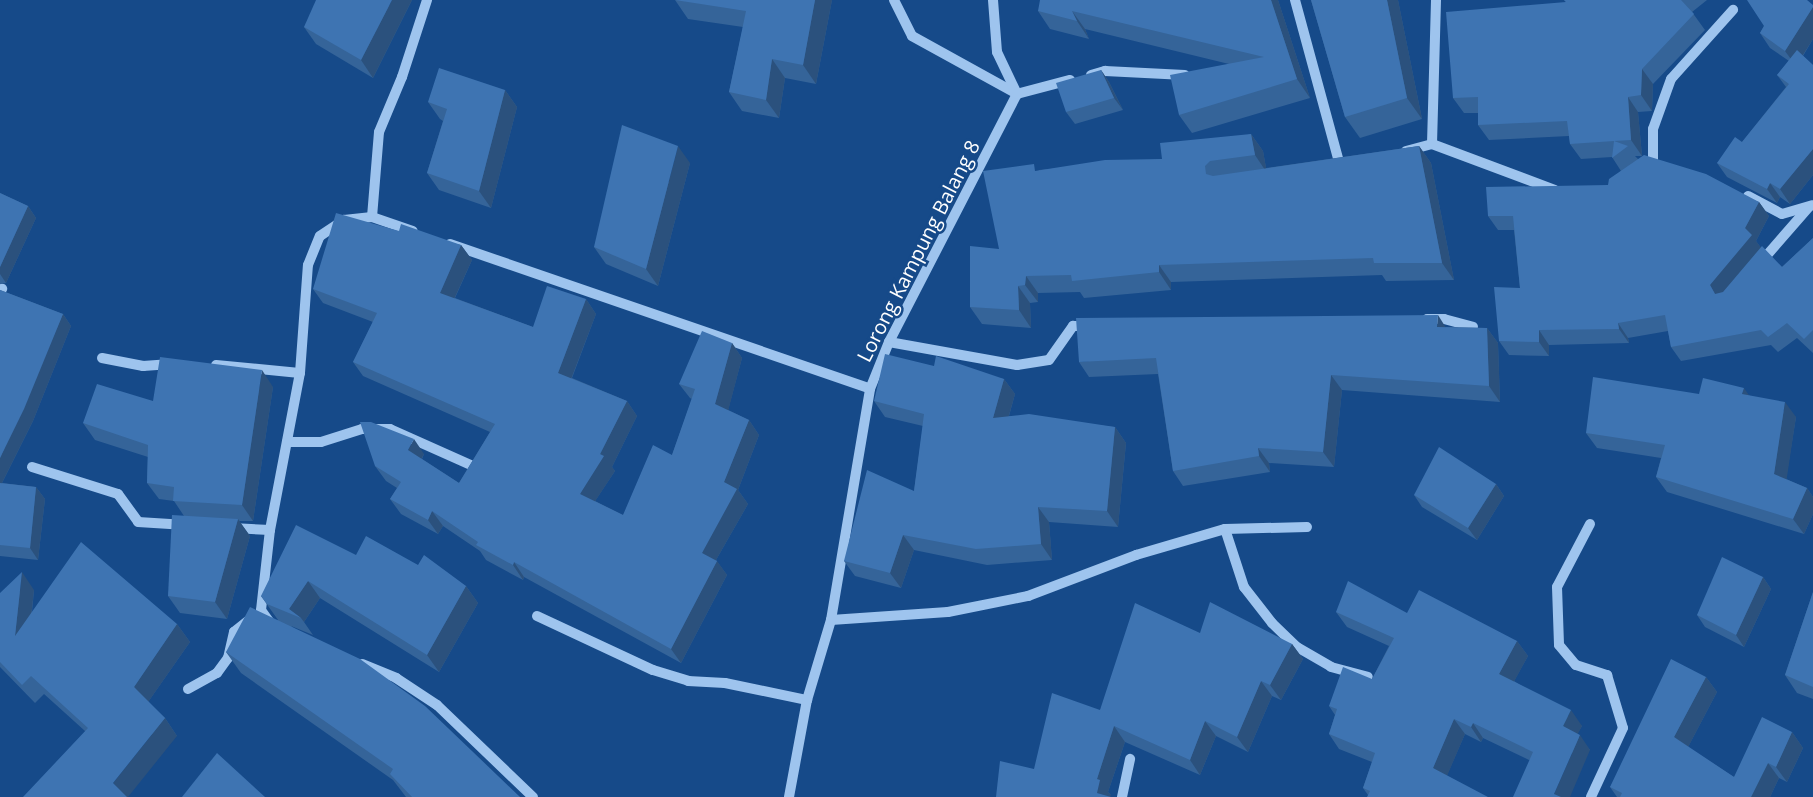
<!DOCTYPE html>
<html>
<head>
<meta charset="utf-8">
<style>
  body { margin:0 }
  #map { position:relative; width:1813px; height:797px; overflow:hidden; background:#164a89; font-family:"Open Sans",sans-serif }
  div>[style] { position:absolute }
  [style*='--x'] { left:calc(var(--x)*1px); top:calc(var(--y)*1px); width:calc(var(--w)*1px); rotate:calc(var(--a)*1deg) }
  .minor>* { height:10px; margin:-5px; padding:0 5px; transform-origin:5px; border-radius:5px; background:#9ec4ee }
  .wall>* { inset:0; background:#356499 }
  .shaded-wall>* { inset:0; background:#2b517d }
  .building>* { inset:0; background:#3e74b2 }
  span { translate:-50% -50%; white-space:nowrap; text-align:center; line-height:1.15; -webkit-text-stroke:5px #164a89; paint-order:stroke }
  .street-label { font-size:20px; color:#fff }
</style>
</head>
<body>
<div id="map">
  <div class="minor">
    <i style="--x:894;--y:0;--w:40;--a:63.4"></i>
    <i style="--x:912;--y:36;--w:120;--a:28.9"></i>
    <i style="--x:993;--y:0;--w:52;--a:85.6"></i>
    <i style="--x:997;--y:52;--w:47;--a:64.5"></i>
    <i style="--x:1295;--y:0;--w:175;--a:74.8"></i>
    <i style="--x:1091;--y:75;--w:15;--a:-16"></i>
    <i style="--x:1105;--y:71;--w:80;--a:2.9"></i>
    <i style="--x:1432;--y:144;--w:144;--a:-88.4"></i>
    <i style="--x:1406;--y:151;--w:27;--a:-15"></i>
    <i style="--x:1432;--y:144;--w:131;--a:20.5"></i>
    <i style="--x:1653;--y:161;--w:32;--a:-90"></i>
    <i style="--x:1653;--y:129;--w:53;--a:-70.2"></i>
    <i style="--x:1671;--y:79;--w:93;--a:-48.1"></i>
    <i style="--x:1748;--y:196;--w:38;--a:28"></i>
    <i style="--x:1782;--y:214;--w:32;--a:-16"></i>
    <i style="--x:372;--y:217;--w:85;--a:-85.3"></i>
    <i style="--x:379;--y:132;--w:60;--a:-67.3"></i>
    <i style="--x:402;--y:77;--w:81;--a:-72"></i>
    <i style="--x:450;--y:244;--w:444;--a:19"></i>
    <i style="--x:1761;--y:262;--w:72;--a:-49"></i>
    <i style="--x:0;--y:292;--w:4;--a:-56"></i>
    <i style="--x:1427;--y:319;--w:17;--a:0"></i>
    <i style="--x:1444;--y:319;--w:30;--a:15"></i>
    <i style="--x:889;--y:342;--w:130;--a:10.2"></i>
    <i style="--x:1017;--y:365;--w:32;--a:-9"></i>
    <i style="--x:1049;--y:360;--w:42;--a:-54.8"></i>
    <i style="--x:1073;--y:326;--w:18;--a:0"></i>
    <i style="--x:102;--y:358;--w:42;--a:11"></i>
    <i style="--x:143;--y:366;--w:28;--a:-4"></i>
    <i style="--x:216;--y:365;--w:84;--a:5.4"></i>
    <i style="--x:287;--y:442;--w:34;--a:0"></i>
    <i style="--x:321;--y:442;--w:43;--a:-17.6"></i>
    <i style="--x:362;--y:429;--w:28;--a:0"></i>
    <i style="--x:390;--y:429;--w:89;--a:24"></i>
    <i style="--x:32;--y:467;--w:90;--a:17.4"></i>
    <i style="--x:118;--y:494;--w:34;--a:54"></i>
    <i style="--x:138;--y:522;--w:48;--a:3.6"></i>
    <i style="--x:1590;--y:524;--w:71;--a:117.6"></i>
    <i style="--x:1557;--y:587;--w:58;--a:88"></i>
    <i style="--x:1559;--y:645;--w:26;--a:50"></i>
    <i style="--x:1576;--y:665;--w:33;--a:18"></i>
    <i style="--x:1607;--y:675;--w:55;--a:73.2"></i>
    <i style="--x:1623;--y:728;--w:76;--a:114.9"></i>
    <i style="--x:232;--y:528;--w:38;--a:3"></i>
    <i style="--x:1225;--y:529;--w:61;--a:71.9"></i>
    <i style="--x:1244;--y:587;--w:46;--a:52.1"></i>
    <i style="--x:1272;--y:623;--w:35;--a:44"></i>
    <i style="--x:1297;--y:647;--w:39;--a:30"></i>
    <i style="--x:1331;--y:667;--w:38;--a:15"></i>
    <i style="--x:537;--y:616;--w:128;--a:25"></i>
    <i style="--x:653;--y:670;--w:37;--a:17"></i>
    <i style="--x:688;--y:681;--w:37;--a:3"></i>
    <i style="--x:725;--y:683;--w:84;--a:11.7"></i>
    <i style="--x:831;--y:620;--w:117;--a:-3.9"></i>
    <i style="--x:948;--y:612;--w:82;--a:-11.3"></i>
    <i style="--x:1028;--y:596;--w:116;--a:-20.8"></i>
    <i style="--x:1136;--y:555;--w:93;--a:-16.3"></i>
    <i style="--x:1225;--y:529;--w:82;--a:-1.4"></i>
    <i style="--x:271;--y:624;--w:17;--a:-126"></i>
    <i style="--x:261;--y:610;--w:81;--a:-83.6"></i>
    <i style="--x:270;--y:530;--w:160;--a:-79.2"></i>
    <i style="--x:300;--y:373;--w:108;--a:-85.8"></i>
    <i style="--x:308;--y:265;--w:31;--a:-68"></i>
    <i style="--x:320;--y:236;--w:29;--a:-34"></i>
    <i style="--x:344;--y:220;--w:28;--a:-6"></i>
    <i style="--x:372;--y:217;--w:43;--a:18.9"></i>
    <i style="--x:362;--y:664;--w:37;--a:22"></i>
    <i style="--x:396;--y:678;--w:49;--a:33.4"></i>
    <i style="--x:437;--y:705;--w:133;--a:43.8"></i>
    <i style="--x:188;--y:689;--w:33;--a:-29"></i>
    <i style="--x:217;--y:673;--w:19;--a:-54"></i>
    <i style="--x:228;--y:658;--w:27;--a:-77"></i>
    <i style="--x:234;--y:632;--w:19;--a:-39"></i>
    <i style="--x:789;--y:797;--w:99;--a:-79.5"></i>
    <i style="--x:807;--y:700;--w:84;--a:-73.3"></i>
    <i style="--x:831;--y:620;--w:234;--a:-80.4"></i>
    <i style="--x:870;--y:389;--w:51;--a:-68"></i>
    <i style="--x:889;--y:342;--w:279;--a:-62.7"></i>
    <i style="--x:1017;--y:94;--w:55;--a:-14.8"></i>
    <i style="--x:1122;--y:797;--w:39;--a:-78"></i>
  </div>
  <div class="wall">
    <i style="clip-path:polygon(412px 0,373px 78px,316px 44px,304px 27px)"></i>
    <i style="clip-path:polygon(675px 0,832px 0,816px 84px,785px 78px,779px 118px,742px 111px,729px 92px,743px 27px,688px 19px)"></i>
    <i style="clip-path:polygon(1278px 0,1310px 98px,1192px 133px,1179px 115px,1229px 64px,1085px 29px,1089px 39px,1050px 29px,1038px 11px)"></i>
    <i style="clip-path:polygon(1311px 0,1398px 0,1422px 119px,1360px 138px,1345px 117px)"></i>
    <i style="clip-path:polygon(1564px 0,1707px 0,1692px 12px,1705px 30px,1653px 84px,1652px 111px,1638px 112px,1642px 156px,1635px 156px,1638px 159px,1759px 202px,1769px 216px,1756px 241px,1761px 248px,1782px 267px,1813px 238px,1813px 353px,1797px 338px,1778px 352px,1771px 345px,1681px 361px,1671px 347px,1668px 331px,1628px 338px,1629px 343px,1549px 345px,1549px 356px,1509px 355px,1499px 341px,1520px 288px,1514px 230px,1498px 230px,1488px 216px,1608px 185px,1621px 171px,1612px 157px,1581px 159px,1570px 144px,1569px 136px,1489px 140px,1478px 125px,1478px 113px,1464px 113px,1453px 98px,1566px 2px)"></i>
    <i style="clip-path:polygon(1813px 5px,1813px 39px,1803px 56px,1813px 65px,1813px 175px,1790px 204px,1780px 197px,1777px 203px,1727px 177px,1717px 163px,1742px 142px,1786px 87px,1777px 75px,1789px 61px,1770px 48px,1760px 33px,1764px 26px)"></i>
    <i style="clip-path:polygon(1101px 70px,1109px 82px,1123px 110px,1075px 124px,1066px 112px)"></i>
    <i style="clip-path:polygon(505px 90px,517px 107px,491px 208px,439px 190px,427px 173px,443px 121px,440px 119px,428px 102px)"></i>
    <i style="clip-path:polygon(1251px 134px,1263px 151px,1266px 168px,1419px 146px,1431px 163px,1454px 280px,1386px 281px,1382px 275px,1171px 282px,1171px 290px,1084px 298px,1080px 292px,1038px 293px,1038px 302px,1030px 303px,1031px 328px,982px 324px,970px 307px,1039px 170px,1162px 159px)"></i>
    <i style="clip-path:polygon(690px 163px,658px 286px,606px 264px,594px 247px)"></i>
    <i style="clip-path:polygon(0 193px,28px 206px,36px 218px,6px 283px,0 284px)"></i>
    <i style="clip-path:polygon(399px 231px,461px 245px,472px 260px,455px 298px,533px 327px,586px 299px,596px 314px,572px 378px,627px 401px,637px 416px,612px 467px,615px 471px,595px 501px,623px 515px,672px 455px,692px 399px,690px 398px,679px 384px,732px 343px,742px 358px,728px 410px,749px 420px,759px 435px,738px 490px,748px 504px,716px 560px,727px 575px,681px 663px,524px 577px,523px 580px,486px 560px,480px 551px,443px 526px,438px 534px,401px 514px,390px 499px,397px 488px,386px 481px,375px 466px,424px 454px,422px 459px,459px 483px,490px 432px,363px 376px,353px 362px,373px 322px,323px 303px,313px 289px)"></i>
    <i style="clip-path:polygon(0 290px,63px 314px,71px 326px,33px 421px,2px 483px,36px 487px,45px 499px,38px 560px,0 556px)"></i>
    <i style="clip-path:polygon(1446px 327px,1487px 328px,1498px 343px,1500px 402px,1342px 390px,1334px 467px,1269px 463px,1270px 472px,1183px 486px,1173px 471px,1158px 374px,1089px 377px,1079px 362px)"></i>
    <i style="clip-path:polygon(934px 366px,1004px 379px,1015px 394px,1009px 416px,1115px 427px,1126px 443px,1118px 527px,1049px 522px,1052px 560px,987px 565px,914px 550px,901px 588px,855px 576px,844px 561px,914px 491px,923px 426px,885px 417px,874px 401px)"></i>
    <i style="clip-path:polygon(273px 387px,253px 521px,239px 521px,250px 536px,227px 619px,180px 613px,168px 596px,184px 516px,174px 501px,159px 499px,147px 483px,148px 457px,95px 440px,83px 423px,153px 401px)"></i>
    <i style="clip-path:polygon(1699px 394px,1748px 395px,1796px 417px,1786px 479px,1807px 488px,1813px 497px,1813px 514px,1804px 534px,1667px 492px,1656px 477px,1661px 458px,1597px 448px,1586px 433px)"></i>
    <i style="clip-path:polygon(1496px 484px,1504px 496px,1477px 540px,1422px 507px,1414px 495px)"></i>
    <i style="clip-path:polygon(356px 555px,418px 565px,466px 586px,478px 603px,439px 672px,320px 598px,304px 622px,313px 635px,291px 626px,520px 797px,406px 797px,393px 780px,241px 673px,226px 652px,278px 620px,261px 596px)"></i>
    <i style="clip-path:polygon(1763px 577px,1771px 589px,1744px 647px,1705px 627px,1697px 615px)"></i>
    <i style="clip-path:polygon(34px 590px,32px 612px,177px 624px,190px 642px,148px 702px,165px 718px,177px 736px,85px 731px,44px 694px,35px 703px,0 667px,0 593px)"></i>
    <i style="clip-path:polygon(1813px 592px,1813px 699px,1797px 693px,1785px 675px)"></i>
    <i style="clip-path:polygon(1336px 612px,1407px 613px,1517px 641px,1528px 656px,1514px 681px,1582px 726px,1577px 734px,1590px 750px,1529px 760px,1483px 738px,1481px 742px,1465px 734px,1447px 775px,1368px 795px,1363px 788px,1372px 762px,1339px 749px,1329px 734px,1335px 715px,1329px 706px,1372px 679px,1389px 646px,1347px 627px)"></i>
    <i style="clip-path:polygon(1200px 633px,1292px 644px,1303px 659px,1281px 700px,1272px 696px,1248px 752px,1216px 736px,1200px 775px,1125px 742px,1108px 792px,1111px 795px,1034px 769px,1100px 710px)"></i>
    <i style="clip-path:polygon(1706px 677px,1717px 692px,1688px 747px,1734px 777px,1792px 732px,1803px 748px,1787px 782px,1779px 778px,1770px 797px,1617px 797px,1610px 787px)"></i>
  </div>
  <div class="shaded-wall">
    <i style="clip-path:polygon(392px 0,412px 0,373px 78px,361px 60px)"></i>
    <i style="clip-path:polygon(815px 0,832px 0,816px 84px,803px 65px)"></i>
    <i style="clip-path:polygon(1271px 0,1278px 0,1310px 98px,1297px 79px)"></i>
    <i style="clip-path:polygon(1387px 0,1398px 0,1422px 119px,1407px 98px)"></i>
    <i style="clip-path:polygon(1813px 7px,1813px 39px,1796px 66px,1785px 51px)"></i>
    <i style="clip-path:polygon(1072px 11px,1085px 29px,1089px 39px,1077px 21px)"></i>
    <i style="clip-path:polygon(772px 59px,785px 78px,779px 118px,766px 100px)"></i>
    <i style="clip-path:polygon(1642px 69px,1653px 84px,1652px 111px,1641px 95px)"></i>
    <i style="clip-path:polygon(1101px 70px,1109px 82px,1123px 110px,1114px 98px)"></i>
    <i style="clip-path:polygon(505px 90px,517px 107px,491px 208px,479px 191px)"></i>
    <i style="clip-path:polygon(1628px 97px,1638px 112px,1642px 156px,1631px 140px)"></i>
    <i style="clip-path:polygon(1251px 134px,1263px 151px,1267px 173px,1255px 155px)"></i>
    <i style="clip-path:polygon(678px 146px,690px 163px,658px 286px,646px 269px)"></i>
    <i style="clip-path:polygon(1419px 146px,1431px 163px,1454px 280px,1442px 263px)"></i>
    <i style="clip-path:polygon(1813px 149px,1813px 175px,1790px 204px,1780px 189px)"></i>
    <i style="clip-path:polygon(1770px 183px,1780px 197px,1777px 203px,1767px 189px)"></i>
    <i style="clip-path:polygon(1759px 202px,1769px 216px,1756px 241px,1762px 249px,1720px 299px,1715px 294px,1710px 285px,1745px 228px)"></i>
    <i style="clip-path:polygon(28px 206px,36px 218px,6px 283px,0 274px,0 267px)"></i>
    <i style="clip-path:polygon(461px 245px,472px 260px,450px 308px,440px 293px)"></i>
    <i style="clip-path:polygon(1159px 265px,1171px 282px,1171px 290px,1159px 272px)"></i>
    <i style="clip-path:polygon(1026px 276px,1038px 293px,1038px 302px,1025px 285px)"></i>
    <i style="clip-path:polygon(1018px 286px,1030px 303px,1031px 328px,1019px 310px)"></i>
    <i style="clip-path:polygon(586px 299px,596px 314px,568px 387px,558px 373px)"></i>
    <i style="clip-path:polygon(63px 314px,71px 326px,33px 421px,0 487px,0 458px)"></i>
    <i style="clip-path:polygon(1438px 315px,1448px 331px,1437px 327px)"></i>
    <i style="clip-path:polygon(1618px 323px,1628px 338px,1629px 343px,1619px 329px)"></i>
    <i style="clip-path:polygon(1487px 328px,1498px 343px,1500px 402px,1489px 386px)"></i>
    <i style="clip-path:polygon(1539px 330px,1549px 345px,1549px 356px,1539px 342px)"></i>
    <i style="clip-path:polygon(732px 343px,742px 358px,726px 419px,715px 404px)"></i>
    <i style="clip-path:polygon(262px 370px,273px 387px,253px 521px,242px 505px)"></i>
    <i style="clip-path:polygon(1331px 375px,1342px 390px,1334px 467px,1323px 452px)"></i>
    <i style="clip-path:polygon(1004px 379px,1015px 394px,1004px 433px,993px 418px)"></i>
    <i style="clip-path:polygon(1744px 388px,1755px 404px,1742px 394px)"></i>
    <i style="clip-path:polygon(627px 401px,637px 416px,612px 467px,615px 471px,590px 509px,580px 494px)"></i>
    <i style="clip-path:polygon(1785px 402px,1796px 417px,1785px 490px,1774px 474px)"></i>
    <i style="clip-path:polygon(749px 420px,759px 435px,738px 490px,748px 504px,712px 567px,702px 553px,724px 482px)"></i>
    <i style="clip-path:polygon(1115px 427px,1126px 443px,1118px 527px,1107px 511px)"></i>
    <i style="clip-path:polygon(414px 439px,424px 454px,418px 465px,408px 450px)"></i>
    <i style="clip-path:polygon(1258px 448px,1269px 463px,1270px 472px,1259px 456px)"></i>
    <i style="clip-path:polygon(1496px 484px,1504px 496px,1477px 540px,1468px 528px)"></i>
    <i style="clip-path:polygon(36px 487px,45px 499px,38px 560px,30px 548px)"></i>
    <i style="clip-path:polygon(1807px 488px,1813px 497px,1813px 514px,1804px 534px,1793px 519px)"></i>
    <i style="clip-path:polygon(1038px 507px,1049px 522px,1052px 560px,1041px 544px)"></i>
    <i style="clip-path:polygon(432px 511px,443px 526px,438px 534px,428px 520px)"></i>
    <i style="clip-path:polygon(238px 519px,250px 536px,227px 619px,215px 602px)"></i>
    <i style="clip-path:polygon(903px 535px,914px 550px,901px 588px,890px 573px)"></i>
    <i style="clip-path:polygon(717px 561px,727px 575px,681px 663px,671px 649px)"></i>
    <i style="clip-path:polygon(514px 562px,524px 577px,523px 580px,513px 565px)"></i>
    <i style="clip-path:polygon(22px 572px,34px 590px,27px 654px,15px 636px)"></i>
    <i style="clip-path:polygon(1763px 577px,1771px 589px,1744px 647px,1736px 635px)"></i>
    <i style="clip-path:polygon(308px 581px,320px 598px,304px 622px,301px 618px,289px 609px)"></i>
    <i style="clip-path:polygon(466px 586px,478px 603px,439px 672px,427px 655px)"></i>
    <i style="clip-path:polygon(177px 624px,190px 642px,146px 705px,134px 687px)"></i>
    <i style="clip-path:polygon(1517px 641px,1528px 656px,1510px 689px,1499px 674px)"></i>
    <i style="clip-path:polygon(1292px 644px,1303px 659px,1281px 700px,1270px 685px)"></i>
    <i style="clip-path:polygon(1706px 677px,1717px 692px,1685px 753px,1674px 737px)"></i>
    <i style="clip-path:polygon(1261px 681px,1272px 696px,1248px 752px,1237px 737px)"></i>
    <i style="clip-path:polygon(1571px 710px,1582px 726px,1574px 741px,1563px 726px)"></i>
    <i style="clip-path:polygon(165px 718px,177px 736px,128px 797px,123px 797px,113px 783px)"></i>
    <i style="clip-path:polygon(1454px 719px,1465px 734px,1444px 783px,1433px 768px)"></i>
    <i style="clip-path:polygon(1205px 721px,1216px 736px,1200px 775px,1190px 760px)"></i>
    <i style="clip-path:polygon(1473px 723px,1483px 738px,1481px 742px,1471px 727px)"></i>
    <i style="clip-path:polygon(1114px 726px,1125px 742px,1108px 792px,1111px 795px,1110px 797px,1097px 793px,1097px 779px)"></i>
    <i style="clip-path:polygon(1792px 732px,1803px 748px,1787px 782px,1776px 767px)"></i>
    <i style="clip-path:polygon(1580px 735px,1590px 750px,1570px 797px,1556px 797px,1554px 794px)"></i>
    <i style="clip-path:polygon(1768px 763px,1779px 778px,1770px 797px,1751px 797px)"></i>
  </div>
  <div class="building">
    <i style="clip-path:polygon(316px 0,392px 0,361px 60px,304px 27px)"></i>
    <i style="clip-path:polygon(675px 0,815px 0,803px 65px,772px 59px,766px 100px,729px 92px,746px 11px)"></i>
    <i style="clip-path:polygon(1040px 0,1271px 0,1297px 79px,1179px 115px,1170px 75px,1264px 57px,1072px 11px,1077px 21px,1038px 11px)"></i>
    <i style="clip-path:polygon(1311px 0,1387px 0,1407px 98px,1345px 117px)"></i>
    <i style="clip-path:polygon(1564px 0,1681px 0,1694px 14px,1642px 69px,1641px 95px,1628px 97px,1631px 140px,1614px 141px,1628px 146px,1612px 158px,1614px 141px,1570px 144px,1567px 121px,1478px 125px,1478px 97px,1453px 98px,1446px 12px,1566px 2px)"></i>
    <i style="clip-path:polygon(1747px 0,1807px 0,1813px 5px,1813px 7px,1785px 51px,1760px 33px,1764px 26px)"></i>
    <i style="clip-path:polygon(1797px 50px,1813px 65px,1813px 149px,1780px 189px,1770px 183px,1767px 189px,1717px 163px,1735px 137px,1742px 142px,1789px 84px,1777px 75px)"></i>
    <i style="clip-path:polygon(439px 68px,505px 90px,479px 191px,427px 173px,447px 109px,428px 102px)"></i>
    <i style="clip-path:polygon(1101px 70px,1114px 98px,1066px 112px,1056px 83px)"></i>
    <i style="clip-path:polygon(622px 125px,678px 146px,646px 269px,594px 247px)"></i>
    <i style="clip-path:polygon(1251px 134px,1255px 155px,1210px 161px,1205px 166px,1206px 174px,1213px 176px,1419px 146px,1442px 263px,1374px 263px,1373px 258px,1159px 265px,1159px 272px,1072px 281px,1071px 275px,1026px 276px,1025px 285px,1018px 286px,1019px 310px,970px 307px,970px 246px,999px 249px,983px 171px,1034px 164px,1035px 171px,1105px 160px,1162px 159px,1160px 143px)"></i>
    <i style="clip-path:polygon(1644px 155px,1706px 174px,1759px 202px,1745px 228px,1752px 235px,1710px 285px,1715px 294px,1723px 292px,1762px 246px,1782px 267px,1813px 238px,1813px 330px,1804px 339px,1787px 323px,1768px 337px,1761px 330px,1671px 347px,1665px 315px,1618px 323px,1619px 329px,1539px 330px,1539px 342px,1499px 341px,1494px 287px,1520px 288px,1513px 216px,1488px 216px,1486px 187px,1608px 185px,1609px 179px)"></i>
    <i style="clip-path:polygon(0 193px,28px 206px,0 267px)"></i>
    <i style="clip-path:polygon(336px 213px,399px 231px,401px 224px,461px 245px,440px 293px,533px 327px,547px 286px,586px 299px,558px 373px,627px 401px,600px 454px,604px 456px,580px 494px,623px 515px,653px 445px,672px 455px,695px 389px,679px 384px,702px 331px,732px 343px,715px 404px,749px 420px,724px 482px,737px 489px,702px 553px,717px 561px,671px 649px,514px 562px,513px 565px,476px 545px,478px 542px,432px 511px,428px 520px,390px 499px,401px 482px,375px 466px,360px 422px,371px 422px,414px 439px,408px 450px,459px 483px,495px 424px,353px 362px,377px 313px,313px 289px)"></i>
    <i style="clip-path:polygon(0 290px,63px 314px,24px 409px,0 458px)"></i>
    <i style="clip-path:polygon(1438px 315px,1437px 327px,1487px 328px,1489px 386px,1331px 375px,1323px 452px,1258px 448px,1259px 456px,1173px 471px,1156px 358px,1079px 362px,1076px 318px)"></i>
    <i style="clip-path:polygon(885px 354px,934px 366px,936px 356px,1004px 379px,993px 418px,1029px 414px,1115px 427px,1107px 511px,1038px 507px,1041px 544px,976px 549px,903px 535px,890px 573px,844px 561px,867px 470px,914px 491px,924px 414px,874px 401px)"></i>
    <i style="clip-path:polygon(160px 357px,262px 370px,242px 505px,173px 501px,174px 487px,147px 483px,148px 445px,83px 423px,97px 384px,153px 401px)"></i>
    <i style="clip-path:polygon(1593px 377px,1699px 394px,1703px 378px,1744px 388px,1742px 394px,1785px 402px,1774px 474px,1807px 488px,1793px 519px,1656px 477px,1665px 445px,1586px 433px)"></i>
    <i style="clip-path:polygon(1439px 447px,1496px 484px,1468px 528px,1414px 495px)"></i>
    <i style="clip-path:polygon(0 483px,36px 487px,30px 548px,0 545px)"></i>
    <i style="clip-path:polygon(172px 515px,238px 519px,215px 602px,168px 596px)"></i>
    <i style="clip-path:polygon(296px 525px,356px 555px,366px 536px,418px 565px,424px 555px,466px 586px,427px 655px,308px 581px,289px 609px,301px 618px,267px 604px,261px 596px)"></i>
    <i style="clip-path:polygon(81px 542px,177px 624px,134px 687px,165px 718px,113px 783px,127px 797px,23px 797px,88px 728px,31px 676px,22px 685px,0 662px,0 593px,22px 572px,15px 636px)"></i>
    <i style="clip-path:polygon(1722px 557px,1763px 577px,1736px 635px,1697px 615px)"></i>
    <i style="clip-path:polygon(1348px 581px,1407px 613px,1419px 590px,1517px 641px,1499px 674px,1571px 710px,1563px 726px,1580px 735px,1554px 794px,1561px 797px,1513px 797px,1533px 752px,1473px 723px,1471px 727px,1454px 719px,1433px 768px,1488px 797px,1367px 797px,1370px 791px,1363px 788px,1375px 753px,1329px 734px,1337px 709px,1329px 706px,1343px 667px,1372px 679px,1394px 638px,1336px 612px)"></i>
    <i style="clip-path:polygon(1813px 592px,1813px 687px,1785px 675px)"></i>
    <i style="clip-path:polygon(1210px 602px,1292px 644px,1270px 685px,1261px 681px,1237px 737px,1205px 721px,1190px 760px,1114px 726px,1097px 779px,1100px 780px,1097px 793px,1111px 797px,996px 797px,1000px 761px,1034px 769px,1052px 693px,1100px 710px,1135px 603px,1200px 633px)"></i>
    <i style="clip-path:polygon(250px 607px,360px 659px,425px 706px,520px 797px,412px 797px,390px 774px,393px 769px,226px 652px)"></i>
    <i style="clip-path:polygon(1671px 659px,1706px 677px,1674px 737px,1734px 777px,1762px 717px,1792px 732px,1776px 767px,1768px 763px,1751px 797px,1620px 797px,1622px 793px,1610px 787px)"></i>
    <i style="clip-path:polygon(217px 753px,265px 797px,182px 797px)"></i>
  </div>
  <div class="street-label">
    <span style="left:918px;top:251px;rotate:-63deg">Lorong Kampung Balang 8</span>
  </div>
</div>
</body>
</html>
